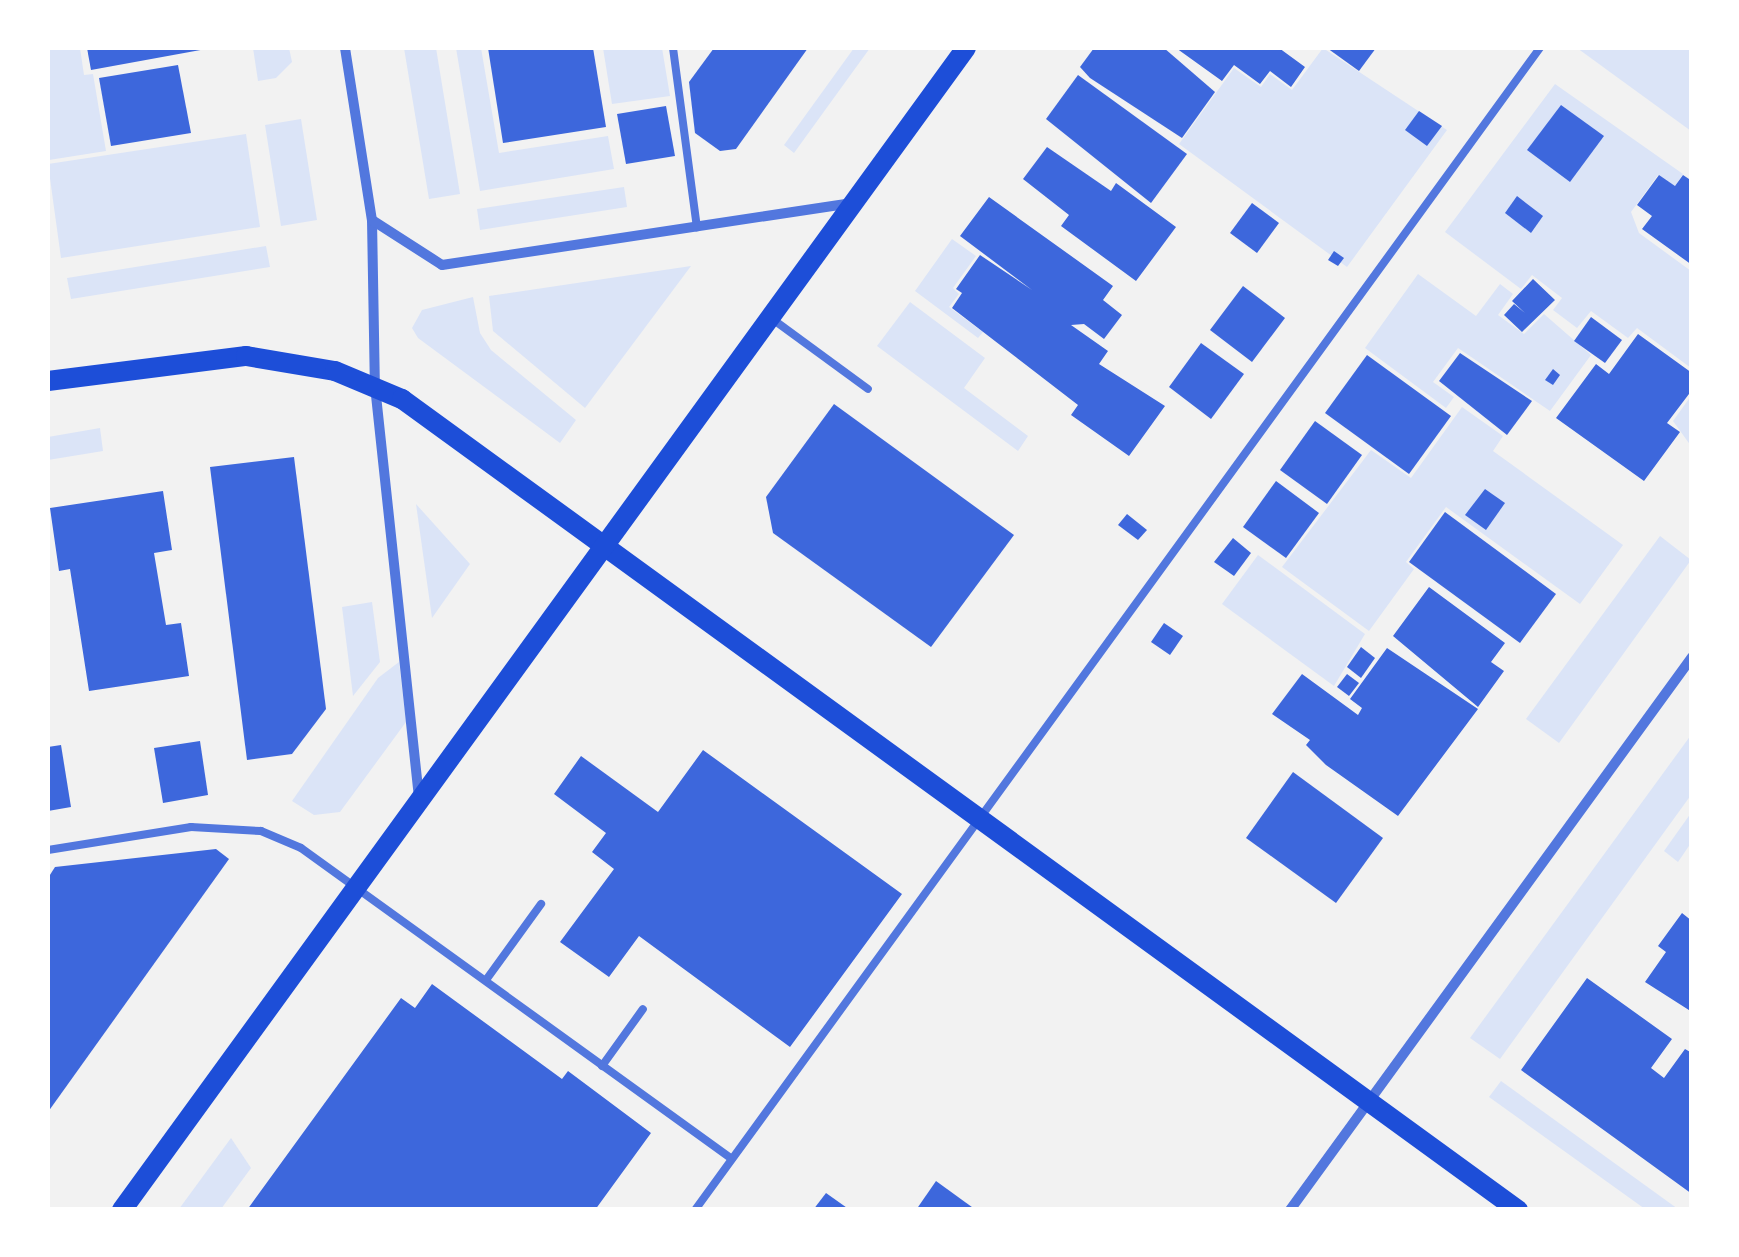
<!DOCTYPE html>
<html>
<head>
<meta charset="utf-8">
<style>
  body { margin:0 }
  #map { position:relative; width:1739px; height:1257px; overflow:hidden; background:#f2f2f2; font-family:"Fira Sans",sans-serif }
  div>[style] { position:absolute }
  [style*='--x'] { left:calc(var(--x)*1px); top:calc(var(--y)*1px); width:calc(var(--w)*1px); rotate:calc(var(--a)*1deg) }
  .green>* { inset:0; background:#dbe4f7 }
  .building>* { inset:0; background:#3d67dc }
  .service>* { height:8px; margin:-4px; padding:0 4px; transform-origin:4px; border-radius:4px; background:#5277de }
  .minor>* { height:10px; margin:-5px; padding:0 5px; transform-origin:5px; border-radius:5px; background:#5277de }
  .secondary>* { height:20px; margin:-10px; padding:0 10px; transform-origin:10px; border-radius:10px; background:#1d4ed8 }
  span { translate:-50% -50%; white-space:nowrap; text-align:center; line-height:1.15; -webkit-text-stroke:8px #fff; paint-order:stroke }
  .frame { position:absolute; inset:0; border:50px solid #fff; pointer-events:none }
</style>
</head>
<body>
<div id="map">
  <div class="green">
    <i style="clip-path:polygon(48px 48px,80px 48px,84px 75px,93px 74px,106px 151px,49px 160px)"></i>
    <i style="clip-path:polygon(253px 48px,289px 48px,292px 62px,276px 78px,258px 81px)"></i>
    <i style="clip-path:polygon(404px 48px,436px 48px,460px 194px,429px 199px)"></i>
    <i style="clip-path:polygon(456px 48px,481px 48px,499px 153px,608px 136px,614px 169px,480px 191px)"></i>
    <i style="clip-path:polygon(603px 48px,662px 48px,670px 96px,612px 104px)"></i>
    <i style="clip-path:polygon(854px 48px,870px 48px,794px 153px,784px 145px)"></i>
    <i style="clip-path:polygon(1323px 48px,1447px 130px,1347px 267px,1179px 144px,1234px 68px,1261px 87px,1270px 74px,1292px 90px)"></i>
    <i style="clip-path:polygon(1577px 48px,1691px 48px,1691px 131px)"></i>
    <i style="clip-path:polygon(1555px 84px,1683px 174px,1675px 186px,1658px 175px,1631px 212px,1639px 233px,1691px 271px,1691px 368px,1637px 328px,1628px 338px,1591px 311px,1577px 328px,1553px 310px,1562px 298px,1532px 275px,1521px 289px,1445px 232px)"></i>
    <i style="clip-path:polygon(301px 119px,317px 220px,281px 226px,265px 125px)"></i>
    <i style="clip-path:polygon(246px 134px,260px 227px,61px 258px,48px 164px)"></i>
    <i style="clip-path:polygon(624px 187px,627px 207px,480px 230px,477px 209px)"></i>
    <i style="clip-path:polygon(952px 239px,976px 256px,953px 288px,959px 294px,949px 307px,983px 332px,978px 338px,915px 291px)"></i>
    <i style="clip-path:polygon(266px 246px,270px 267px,71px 299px,67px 278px)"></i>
    <i style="clip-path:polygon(691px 266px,585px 408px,493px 331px,489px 296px)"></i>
    <i style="clip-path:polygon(1418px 274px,1476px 316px,1500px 284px,1513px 294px,1498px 315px,1524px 334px,1544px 314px,1591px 355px,1550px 411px,1458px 348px,1433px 382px,1454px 397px,1446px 408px,1365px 348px)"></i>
    <i style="clip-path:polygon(473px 297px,480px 333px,491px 350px,576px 420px,560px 443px,418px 338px,412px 328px,422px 310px)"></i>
    <i style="clip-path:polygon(910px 302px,985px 358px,964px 388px,1028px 436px,1018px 451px,877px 346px)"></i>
    <i style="clip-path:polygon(1691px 396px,1692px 446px,1691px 446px,1673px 421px)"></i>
    <i style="clip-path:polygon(1462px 407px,1503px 436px,1493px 451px,1623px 545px,1580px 604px,1446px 507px,1406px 562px,1414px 569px,1369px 631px,1282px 567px,1371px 450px,1411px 478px)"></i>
    <i style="clip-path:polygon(100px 428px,103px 451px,48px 460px,48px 437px)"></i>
    <i style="clip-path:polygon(416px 504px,470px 564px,432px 618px)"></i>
    <i style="clip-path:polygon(1660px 536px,1691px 560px,1559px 743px,1526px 719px)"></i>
    <i style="clip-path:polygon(1258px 555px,1365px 634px,1334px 686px,1222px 604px)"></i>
    <i style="clip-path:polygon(372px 602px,380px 662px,353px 696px,342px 607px)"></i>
    <i style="clip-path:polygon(399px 662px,406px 722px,340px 812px,314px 815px,292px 801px,378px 678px)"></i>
    <i style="clip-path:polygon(1691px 735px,1691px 795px,1500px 1059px,1470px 1038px)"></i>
    <i style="clip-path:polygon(1691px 813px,1691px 843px,1678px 862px,1664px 851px)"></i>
    <i style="clip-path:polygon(1501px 1081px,1678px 1209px,1645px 1209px,1489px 1097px)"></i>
    <i style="clip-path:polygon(231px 1138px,251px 1168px,221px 1209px,179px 1209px)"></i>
  </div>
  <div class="building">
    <i style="clip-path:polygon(87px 48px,206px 48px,206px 49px,91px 70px)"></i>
    <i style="clip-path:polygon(488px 48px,593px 48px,606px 127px,503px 143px)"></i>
    <i style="clip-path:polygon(714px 48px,808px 48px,736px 149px,720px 151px,695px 133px,689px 82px)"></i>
    <i style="clip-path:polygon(1094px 48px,1164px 48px,1215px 92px,1182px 138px,1090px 78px,1080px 67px)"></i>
    <i style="clip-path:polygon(1176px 48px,1279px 48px,1305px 67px,1291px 87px,1270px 71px,1260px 84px,1234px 65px,1222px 81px)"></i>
    <i style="clip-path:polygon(1327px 48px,1376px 48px,1359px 71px)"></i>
    <i style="clip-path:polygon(178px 65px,191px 133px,111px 146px,99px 78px)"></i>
    <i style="clip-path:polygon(1078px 75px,1187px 154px,1151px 203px,1046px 119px)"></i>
    <i style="clip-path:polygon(1561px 105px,1604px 136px,1570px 182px,1527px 150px)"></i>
    <i style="clip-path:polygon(666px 106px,675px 156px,626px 164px,617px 114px)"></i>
    <i style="clip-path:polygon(1419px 111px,1442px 126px,1427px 146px,1405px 130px)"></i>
    <i style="clip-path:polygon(1047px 147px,1111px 191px,1116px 183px,1176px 227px,1136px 281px,1061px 226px,1069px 215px,1023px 179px)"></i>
    <i style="clip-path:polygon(1659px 175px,1675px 186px,1683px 175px,1692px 181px,1692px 265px,1642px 229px,1652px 216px,1637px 205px)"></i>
    <i style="clip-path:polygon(1517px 196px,1543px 216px,1531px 233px,1505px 213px)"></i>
    <i style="clip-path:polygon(989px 197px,1113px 286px,1103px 300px,1122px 315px,1104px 339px,1084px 324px,1071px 325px,1108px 351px,1099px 364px,1165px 406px,1129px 456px,1071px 415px,1078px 405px,952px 308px,962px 293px,956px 289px,980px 255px,1032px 290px,960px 236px)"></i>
    <i style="clip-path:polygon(1252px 203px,1279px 223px,1257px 253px,1230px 233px)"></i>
    <i style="clip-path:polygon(1334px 251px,1344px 258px,1338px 266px,1328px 260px)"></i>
    <i style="clip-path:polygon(1533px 279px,1555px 300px,1522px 332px,1504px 315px,1514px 304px,1525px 313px,1512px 301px)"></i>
    <i style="clip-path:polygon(1243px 286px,1285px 318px,1252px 362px,1210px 330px)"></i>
    <i style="clip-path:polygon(1591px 317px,1622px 340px,1605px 363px,1574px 341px)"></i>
    <i style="clip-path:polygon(1638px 334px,1692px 373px,1692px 390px,1667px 423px,1680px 432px,1644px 481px,1556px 418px,1596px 364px,1609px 374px)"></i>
    <i style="clip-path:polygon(1201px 343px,1244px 374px,1211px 419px,1169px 387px)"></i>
    <i style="clip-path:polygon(1460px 353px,1532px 401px,1507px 435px,1439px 381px)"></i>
    <i style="clip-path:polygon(1367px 355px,1451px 416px,1409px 474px,1325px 413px)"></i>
    <i style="clip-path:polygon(1553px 369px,1560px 375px,1553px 385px,1545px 380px)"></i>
    <i style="clip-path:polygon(834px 404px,1014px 535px,931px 647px,773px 533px,766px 497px)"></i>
    <i style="clip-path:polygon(1315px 421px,1362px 455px,1327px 504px,1280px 470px)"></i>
    <i style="clip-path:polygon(294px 457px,326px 709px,292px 754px,247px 760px,210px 467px)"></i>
    <i style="clip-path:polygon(1276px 481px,1319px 513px,1286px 558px,1243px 527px)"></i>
    <i style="clip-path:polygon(1485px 489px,1505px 503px,1486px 530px,1465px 515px)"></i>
    <i style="clip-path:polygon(163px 491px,172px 550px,154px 553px,166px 625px,181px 623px,189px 676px,89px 691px,70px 569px,59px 571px,50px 508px)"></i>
    <i style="clip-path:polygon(1445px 512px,1556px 594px,1520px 643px,1409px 562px)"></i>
    <i style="clip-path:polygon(1127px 514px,1147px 530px,1138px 540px,1118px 525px)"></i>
    <i style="clip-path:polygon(1233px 538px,1251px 553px,1234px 576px,1214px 562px)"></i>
    <i style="clip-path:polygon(1429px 587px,1505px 643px,1491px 662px,1504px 671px,1478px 707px,1393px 636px)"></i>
    <i style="clip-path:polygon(1164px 623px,1183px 636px,1170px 655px,1151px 642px)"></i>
    <i style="clip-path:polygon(1361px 647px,1375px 658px,1361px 678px,1347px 667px)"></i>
    <i style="clip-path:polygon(1387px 648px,1478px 709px,1398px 816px,1326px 765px,1306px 745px,1310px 740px,1272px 714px,1302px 674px,1358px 715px,1362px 708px,1350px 699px)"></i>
    <i style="clip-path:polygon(1347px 674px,1359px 683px,1349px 696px,1337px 687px)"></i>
    <i style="clip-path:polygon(200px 741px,208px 795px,163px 803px,154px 748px)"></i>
    <i style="clip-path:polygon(61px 745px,71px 807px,48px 811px,48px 747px)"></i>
    <i style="clip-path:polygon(703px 750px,902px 894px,790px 1047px,639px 936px,609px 977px,560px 942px,614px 869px,592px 852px,606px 833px,554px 794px,581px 756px,658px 812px)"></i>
    <i style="clip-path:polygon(1293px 772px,1383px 838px,1336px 903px,1246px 838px)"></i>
    <i style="clip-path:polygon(216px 849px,229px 859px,48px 1112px,48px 878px,55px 867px)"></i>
    <i style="clip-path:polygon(1682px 913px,1692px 921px,1692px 1012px,1645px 982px,1666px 952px,1658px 946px)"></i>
    <i style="clip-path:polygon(1587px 978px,1672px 1039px,1651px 1068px,1664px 1078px,1685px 1049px,1692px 1053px,1692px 1194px,1521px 1070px)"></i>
    <i style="clip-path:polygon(432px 984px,562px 1079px,568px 1071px,651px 1133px,595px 1210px,247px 1210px,401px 998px,415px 1008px)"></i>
    <i style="clip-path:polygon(936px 1181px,976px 1210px,916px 1210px)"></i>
    <i style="clip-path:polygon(826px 1193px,850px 1210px,813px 1210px)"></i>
  </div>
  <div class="service">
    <i style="--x:673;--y:48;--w:181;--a:82.4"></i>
    <i style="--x:771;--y:318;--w:120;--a:36.2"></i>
    <i style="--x:48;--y:850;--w:145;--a:-9.1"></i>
    <i style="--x:191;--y:827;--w:70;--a:3.3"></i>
    <i style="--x:261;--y:831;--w:43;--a:23"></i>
    <i style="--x:301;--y:848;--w:531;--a:35.81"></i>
    <i style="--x:486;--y:980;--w:94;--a:-54.1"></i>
    <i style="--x:602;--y:1066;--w:70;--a:-54.3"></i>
    <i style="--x:695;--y:1210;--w:1437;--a:-53.98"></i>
  </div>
  <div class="minor">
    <i style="--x:345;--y:48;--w:174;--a:81.1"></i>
    <i style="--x:372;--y:220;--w:166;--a:89"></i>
    <i style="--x:375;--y:386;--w:411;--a:83.9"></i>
    <i style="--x:372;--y:220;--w:83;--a:32.7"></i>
    <i style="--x:442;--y:265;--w:415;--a:-8.6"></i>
    <i style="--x:1290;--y:1210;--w:684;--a:-53.98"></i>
  </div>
  <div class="secondary">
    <i style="--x:48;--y:381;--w:200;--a:-7.2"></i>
    <i style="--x:246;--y:356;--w:90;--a:9.6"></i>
    <i style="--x:335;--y:371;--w:73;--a:22.7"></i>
    <i style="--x:402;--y:399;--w:1380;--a:36.01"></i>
    <i style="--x:122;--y:1210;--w:1436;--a:-54.01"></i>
  </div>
  <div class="frame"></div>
</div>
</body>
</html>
